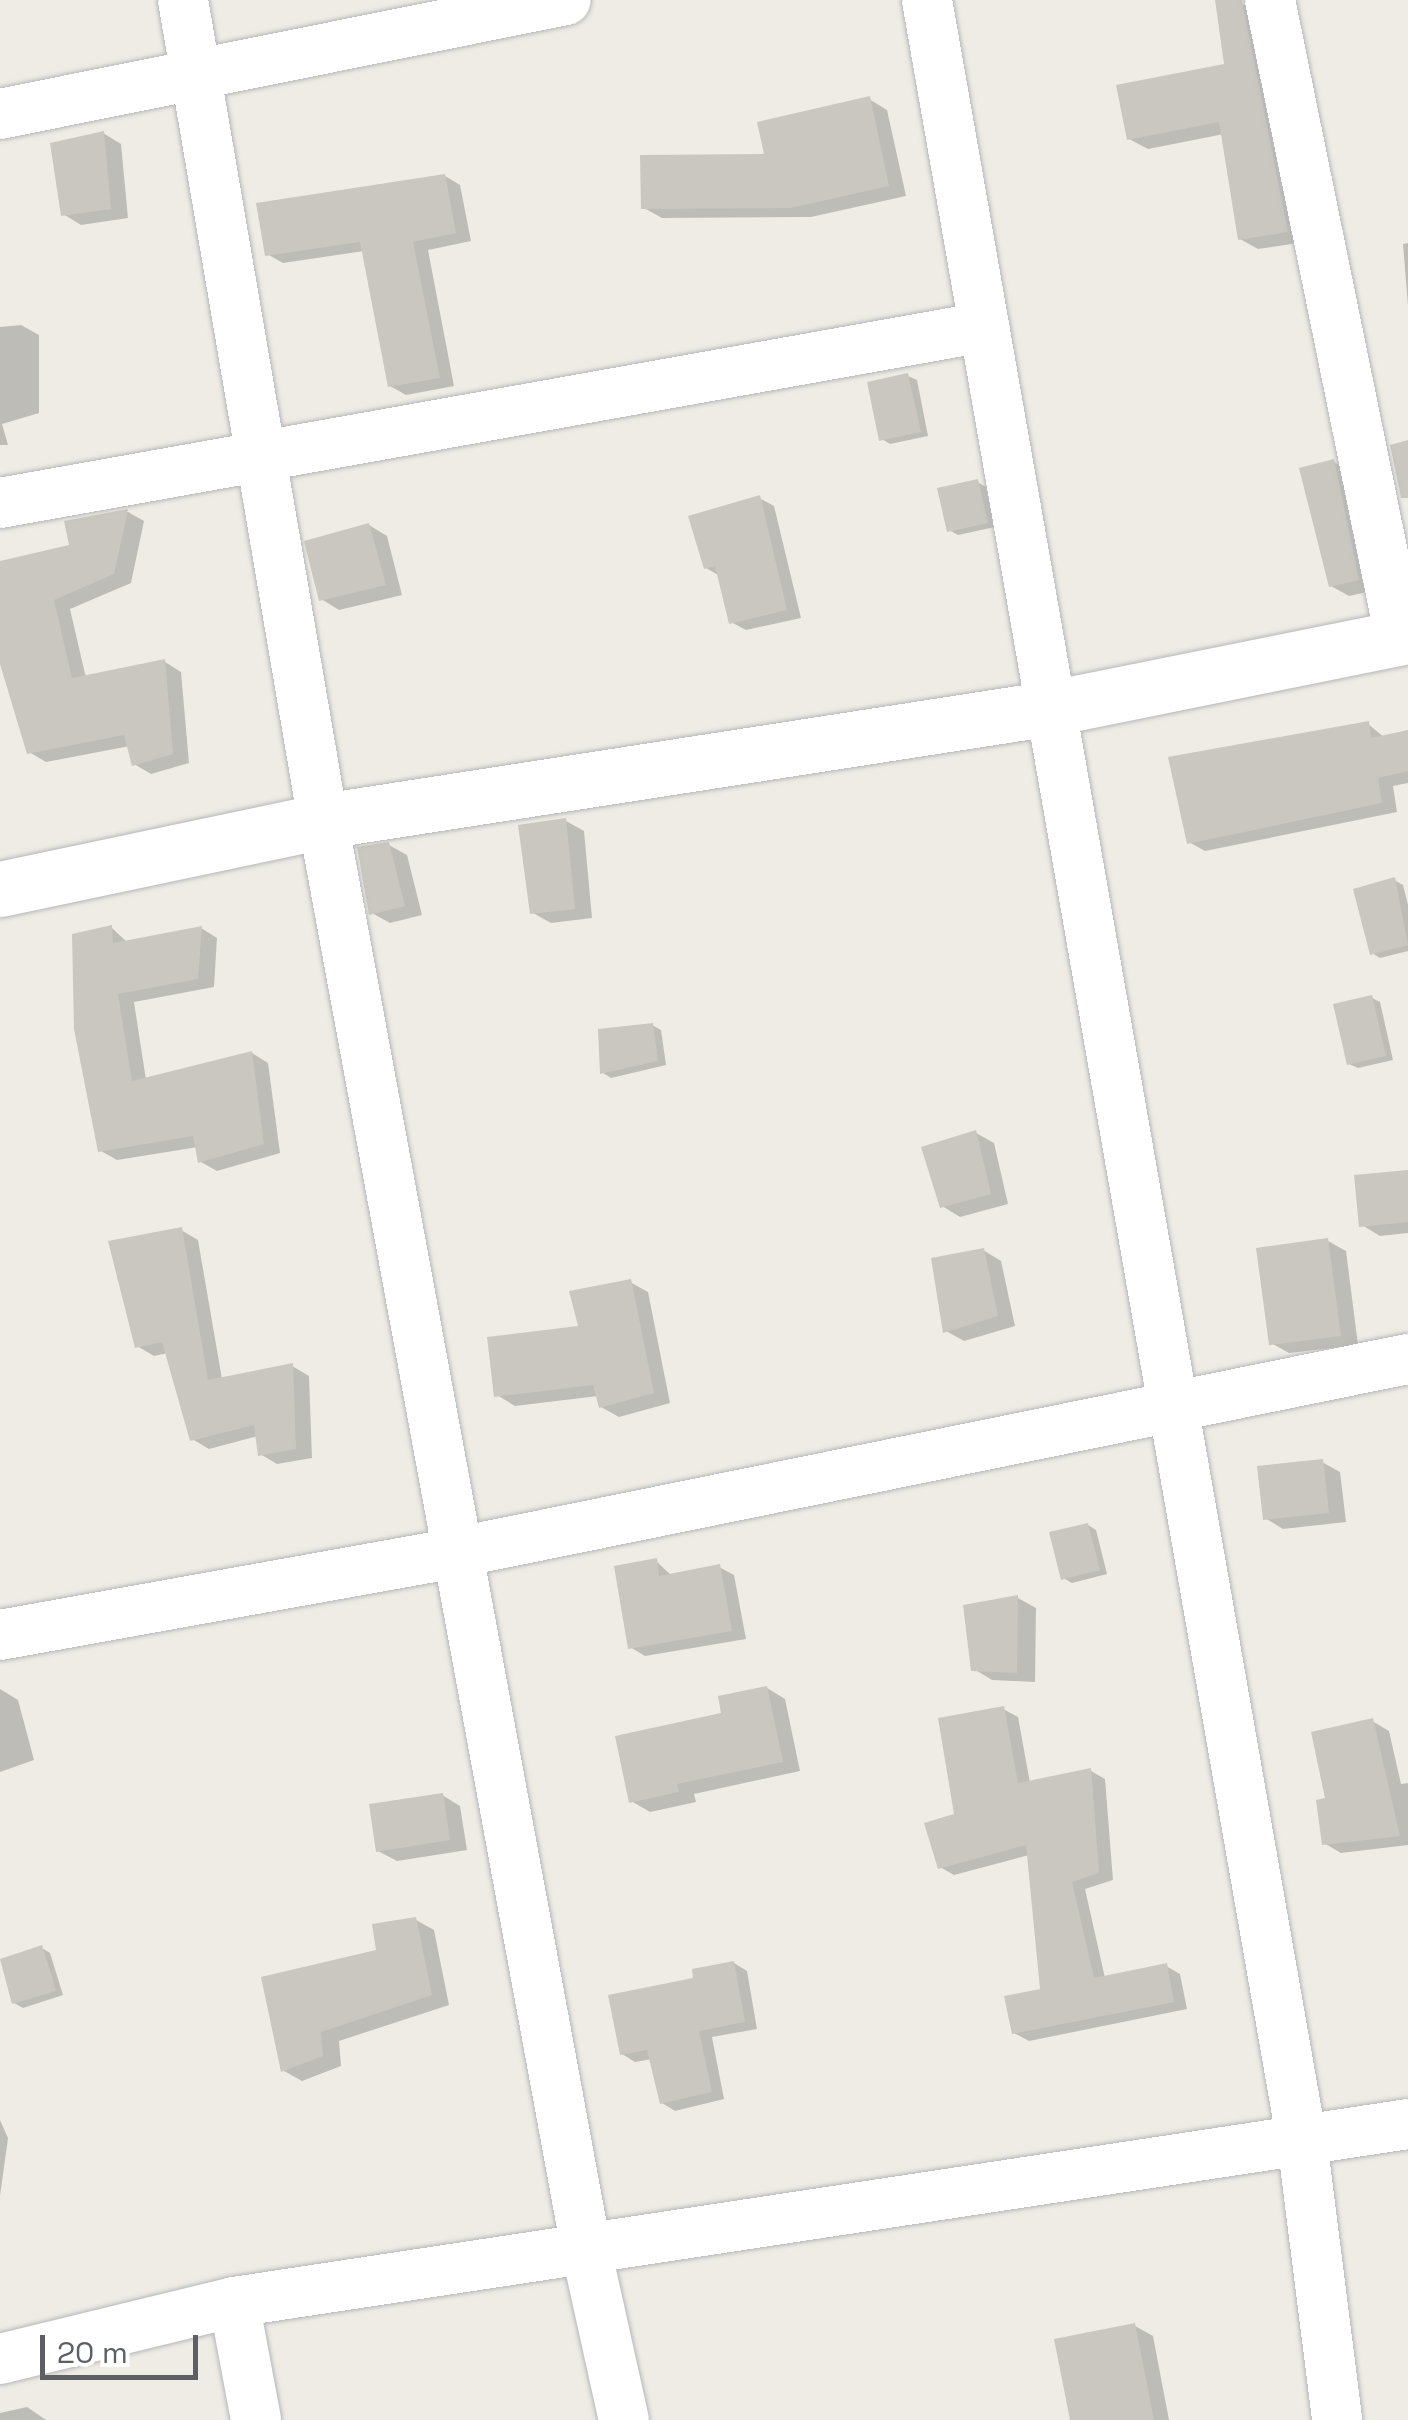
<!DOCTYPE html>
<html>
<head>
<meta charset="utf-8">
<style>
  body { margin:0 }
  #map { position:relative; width:1408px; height:2420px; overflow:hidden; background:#eeece4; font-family:"Space Grotesk",sans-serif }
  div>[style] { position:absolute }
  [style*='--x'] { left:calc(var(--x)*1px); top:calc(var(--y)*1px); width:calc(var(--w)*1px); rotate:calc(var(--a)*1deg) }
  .shadow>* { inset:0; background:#0003 }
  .building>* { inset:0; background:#cac7c1 }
  .roads { filter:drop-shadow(0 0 2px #b5b7bb) drop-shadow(0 0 2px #b5b7bb) }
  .street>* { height:50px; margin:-25px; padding:0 25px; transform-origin:25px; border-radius:25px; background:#fff }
  .secondary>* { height:55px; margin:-27.5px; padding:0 27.5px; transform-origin:27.5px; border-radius:27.5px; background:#fff }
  span { translate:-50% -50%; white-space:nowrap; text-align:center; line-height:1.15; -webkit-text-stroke:9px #fff; paint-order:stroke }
  .scale { position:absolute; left:40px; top:2335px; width:158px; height:45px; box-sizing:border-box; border:5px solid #5c6065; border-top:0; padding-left:12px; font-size:30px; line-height:35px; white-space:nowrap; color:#5c6065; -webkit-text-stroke:8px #fff; paint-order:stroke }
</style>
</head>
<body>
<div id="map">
  <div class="shadow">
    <i style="clip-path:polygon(1226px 0,1260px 9px,1305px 242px,1258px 249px,1240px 239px,1224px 134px,1148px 149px,1129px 139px,1227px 66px)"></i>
    <i style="clip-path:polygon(869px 99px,887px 110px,906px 196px,811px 217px,662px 218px,644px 208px,767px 156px)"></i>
    <i style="clip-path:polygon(103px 133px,121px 144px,128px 218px,81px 225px,63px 214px)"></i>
    <i style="clip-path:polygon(445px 176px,460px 185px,471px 241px,428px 250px,454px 386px,406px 395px,390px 386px,364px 251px,283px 263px,267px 254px)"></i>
    <i style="clip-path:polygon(1408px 243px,1408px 306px,1403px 244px)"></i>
    <i style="clip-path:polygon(21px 325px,39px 335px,39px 413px,2px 424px,8px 445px,0 445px,0 327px)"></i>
    <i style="clip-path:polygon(908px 376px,917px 380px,928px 436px,890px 444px,882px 439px)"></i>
    <i style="clip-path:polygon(1334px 462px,1352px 472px,1376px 590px,1349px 596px,1331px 586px)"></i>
    <i style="clip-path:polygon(977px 482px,986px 487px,995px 527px,958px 535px,949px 530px)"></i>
    <i style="clip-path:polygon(759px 498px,774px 506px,801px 618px,746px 630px,731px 622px,720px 576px,706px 568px)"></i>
    <i style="clip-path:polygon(128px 512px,144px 521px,131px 583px,70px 609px,86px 678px,165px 662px,181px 672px,189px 763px,151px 774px,134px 764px,130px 746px,46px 762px,29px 752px,0 656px,0 564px,71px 547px,67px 523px)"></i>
    <i style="clip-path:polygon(369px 525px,387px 536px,402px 595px,339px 610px,321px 599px)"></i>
    <i style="clip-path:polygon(1368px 724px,1385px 738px,1408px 732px,1408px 783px,1393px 786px,1397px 812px,1205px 851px,1189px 842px)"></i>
    <i style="clip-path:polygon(566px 821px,584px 831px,592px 918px,551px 923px,533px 913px)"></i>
    <i style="clip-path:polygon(389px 845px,407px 855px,422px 915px,390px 923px,372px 913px)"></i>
    <i style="clip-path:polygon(1394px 880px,1403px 885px,1408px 905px,1408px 951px,1380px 958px,1372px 953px)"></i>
    <i style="clip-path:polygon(112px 928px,128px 943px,201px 928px,217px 938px,214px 987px,134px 1002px,146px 1080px,252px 1053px,268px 1063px,280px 1153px,217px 1171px,201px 1162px,198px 1147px,117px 1160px,101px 1151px)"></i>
    <i style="clip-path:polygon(1372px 998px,1380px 1002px,1393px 1060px,1358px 1068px,1349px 1064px)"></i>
    <i style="clip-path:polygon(652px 1025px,661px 1030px,666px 1065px,611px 1078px,603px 1073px)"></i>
    <i style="clip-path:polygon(976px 1133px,994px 1143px,1008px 1204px,960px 1217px,942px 1206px)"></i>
    <i style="clip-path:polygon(1408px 1173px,1408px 1233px,1380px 1236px,1362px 1225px)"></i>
    <i style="clip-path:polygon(181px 1230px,198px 1240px,222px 1379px,292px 1366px,309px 1376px,312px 1458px,277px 1464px,260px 1454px,258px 1436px,209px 1449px,192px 1439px,168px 1353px,154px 1356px,137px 1346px)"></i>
    <i style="clip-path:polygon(1328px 1241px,1346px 1251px,1358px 1345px,1289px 1353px,1271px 1343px)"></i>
    <i style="clip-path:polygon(983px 1250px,1001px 1261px,1015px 1326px,964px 1341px,946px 1331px)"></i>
    <i style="clip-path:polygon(630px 1282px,648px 1292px,670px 1403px,619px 1417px,601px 1407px,598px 1396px,515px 1406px,497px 1395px)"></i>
    <i style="clip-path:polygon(1322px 1462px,1340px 1472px,1346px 1522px,1283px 1529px,1265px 1518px)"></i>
    <i style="clip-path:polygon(1088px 1525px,1096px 1530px,1107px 1574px,1072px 1583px,1063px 1578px)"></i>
    <i style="clip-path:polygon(656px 1561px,672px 1576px,719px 1567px,734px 1575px,746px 1639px,645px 1656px,630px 1647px)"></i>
    <i style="clip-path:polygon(1018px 1598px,1036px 1608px,1035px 1682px,992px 1680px,974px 1669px)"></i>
    <i style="clip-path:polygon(767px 1688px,785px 1699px,800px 1771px,694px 1794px,696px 1802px,650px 1812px,631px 1801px,724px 1715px)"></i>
    <i style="clip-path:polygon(0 1689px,18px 1700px,34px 1760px,0 1772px)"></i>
    <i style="clip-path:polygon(1003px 1709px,1018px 1717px,1030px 1783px,1091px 1771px,1105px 1779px,1113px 1880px,1085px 1889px,1105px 1978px,1166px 1966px,1180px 1974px,1187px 2009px,1029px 2041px,1014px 2033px,1043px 1991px,1029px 1855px,954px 1875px,940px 1867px)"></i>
    <i style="clip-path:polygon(1372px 1721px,1389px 1731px,1401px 1784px,1408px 1783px,1408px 1845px,1341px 1853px,1324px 1843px,1328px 1800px)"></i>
    <i style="clip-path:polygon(442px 1795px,460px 1806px,467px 1850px,397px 1861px,378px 1851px)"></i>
    <i style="clip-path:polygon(416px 1920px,434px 1930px,449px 2005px,339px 2041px,341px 2066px,302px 2081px,284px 2071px,379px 1952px)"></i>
    <i style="clip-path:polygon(42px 1948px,50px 1953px,63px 1995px,23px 2008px,14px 2003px)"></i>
    <i style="clip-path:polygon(734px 1963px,747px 1971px,757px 2029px,712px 2037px,724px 2099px,675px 2111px,662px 2103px,652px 2059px,635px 2062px,622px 2054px,696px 1980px)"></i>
    <i style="clip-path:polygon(0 2120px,8px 2138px,0 2196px)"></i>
    <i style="clip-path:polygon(1135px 2326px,1153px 2336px,1169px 2420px,1073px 2420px)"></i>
    <i style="clip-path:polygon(27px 2407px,46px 2420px,0 2420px,0 2413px)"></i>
  </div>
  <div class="building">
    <i style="clip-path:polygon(1215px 0,1242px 0,1288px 232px,1238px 240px,1219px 122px,1127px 140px,1116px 85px,1224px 64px)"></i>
    <i style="clip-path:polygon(870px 96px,889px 186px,791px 208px,641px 209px,640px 155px,764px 154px,757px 122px)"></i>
    <i style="clip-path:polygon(104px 131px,111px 209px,61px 216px,50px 143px)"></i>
    <i style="clip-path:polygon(445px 174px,456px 233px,413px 242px,440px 378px,388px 387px,360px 242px,265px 256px,256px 203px)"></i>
    <i style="clip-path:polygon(908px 373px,921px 432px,879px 441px,867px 382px)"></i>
    <i style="clip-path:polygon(1408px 440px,1408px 498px,1401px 498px,1390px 445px)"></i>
    <i style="clip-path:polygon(1334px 459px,1359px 580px,1329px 587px,1299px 468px)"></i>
    <i style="clip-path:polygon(978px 479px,988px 523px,947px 532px,937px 488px)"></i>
    <i style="clip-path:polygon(760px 495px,787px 610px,729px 624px,715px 566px,704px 569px,688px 516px)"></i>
    <i style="clip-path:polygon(128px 509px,114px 574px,54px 600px,72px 678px,165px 659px,173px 754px,132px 766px,124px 735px,27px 754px,0 664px,0 561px,69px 545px,64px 521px)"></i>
    <i style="clip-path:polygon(369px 523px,386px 585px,319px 601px,304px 541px)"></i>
    <i style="clip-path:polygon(1369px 721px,1371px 738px,1408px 730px,1408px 771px,1378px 778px,1382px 803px,1187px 844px,1168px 757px)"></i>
    <i style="clip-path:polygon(566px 818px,575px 909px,530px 914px,518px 825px)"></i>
    <i style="clip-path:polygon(389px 842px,405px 906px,369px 915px,357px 847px)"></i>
    <i style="clip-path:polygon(1395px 877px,1408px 945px,1370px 955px,1353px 889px)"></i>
    <i style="clip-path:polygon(112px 925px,113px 943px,202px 926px,198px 979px,118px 994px,132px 1081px,252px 1051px,264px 1144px,198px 1163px,193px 1136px,98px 1152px,74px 1029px,72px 934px)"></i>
    <i style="clip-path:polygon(1372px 995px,1386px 1056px,1347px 1065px,1333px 1004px)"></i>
    <i style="clip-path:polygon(653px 1023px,658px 1061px,600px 1074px,598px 1029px)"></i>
    <i style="clip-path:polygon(976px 1130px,991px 1194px,940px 1208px,921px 1147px)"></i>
    <i style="clip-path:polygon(1408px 1170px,1408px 1222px,1359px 1227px,1354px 1175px)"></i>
    <i style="clip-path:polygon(182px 1227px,208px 1380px,293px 1363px,296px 1449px,258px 1456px,254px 1425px,190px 1441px,162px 1342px,135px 1348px,108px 1241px)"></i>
    <i style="clip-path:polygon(1328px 1238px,1341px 1336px,1269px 1345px,1256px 1248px)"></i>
    <i style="clip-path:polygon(984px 1248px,998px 1316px,943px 1333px,931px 1258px)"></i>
    <i style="clip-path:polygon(631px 1279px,654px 1393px,599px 1408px,593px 1385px,494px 1397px,487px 1337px,578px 1326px,569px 1291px)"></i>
    <i style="clip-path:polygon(1323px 1459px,1329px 1513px,1263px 1520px,1257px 1466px)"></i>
    <i style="clip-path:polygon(1088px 1523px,1100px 1570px,1061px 1580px,1049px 1532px)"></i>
    <i style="clip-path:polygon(657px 1558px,659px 1576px,720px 1564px,732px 1631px,628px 1649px,614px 1566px)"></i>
    <i style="clip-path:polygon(1018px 1595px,1017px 1673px,971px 1671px,963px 1605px)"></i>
    <i style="clip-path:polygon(767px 1686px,783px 1762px,677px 1784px,679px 1792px,629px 1803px,615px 1736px,721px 1713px,718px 1696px)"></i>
    <i style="clip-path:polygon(1004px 1706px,1018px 1783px,1091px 1768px,1099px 1873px,1072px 1882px,1094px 1978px,1167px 1963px,1174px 2002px,1012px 2034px,1004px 1996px,1040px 1989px,1026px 1845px,938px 1869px,924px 1823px,954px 1814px,938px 1718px)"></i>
    <i style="clip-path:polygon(1373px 1718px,1400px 1836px,1322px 1845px,1316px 1800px,1325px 1798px,1311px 1732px)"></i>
    <i style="clip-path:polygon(443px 1793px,450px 1840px,376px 1852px,369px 1804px)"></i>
    <i style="clip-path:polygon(416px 1917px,432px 1995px,321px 2032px,323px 2056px,281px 2072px,261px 1977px,376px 1950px,372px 1924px)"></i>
    <i style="clip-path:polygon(42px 1945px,56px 1991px,12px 2004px,0 1959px)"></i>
    <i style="clip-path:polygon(734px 1961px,745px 2022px,699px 2031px,712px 2092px,660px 2104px,647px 2050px,620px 2055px,608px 1995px,693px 1978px,692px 1969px)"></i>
    <i style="clip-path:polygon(1135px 2323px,1154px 2420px,1070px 2420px,1054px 2339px)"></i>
  </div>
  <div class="roads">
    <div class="street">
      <i style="--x:183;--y:0;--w:833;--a:80.32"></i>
      <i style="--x:323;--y:821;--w:1452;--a:79.56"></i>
      <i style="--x:586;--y:2249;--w:175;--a:77.5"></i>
      <i style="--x:927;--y:0;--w:2174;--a:80.07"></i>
      <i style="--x:1302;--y:2141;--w:281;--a:82.8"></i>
      <i style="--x:1270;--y:0;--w:650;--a:78.47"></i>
      <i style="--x:0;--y:114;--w:577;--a:-11.39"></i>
      <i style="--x:0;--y:503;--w:1000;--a:-10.14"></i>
      <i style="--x:0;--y:1635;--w:466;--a:-10.2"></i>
      <i style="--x:459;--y:1552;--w:968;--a:-11.5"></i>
      <i style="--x:234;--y:2302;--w:120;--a:79.4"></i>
      <i style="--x:0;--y:2359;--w:241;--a:-13.7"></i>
      <i style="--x:234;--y:2302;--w:1187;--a:-8.62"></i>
    </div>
    <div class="secondary">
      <i style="--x:0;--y:889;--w:330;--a:-11.9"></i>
      <i style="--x:323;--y:821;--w:737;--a:-8.82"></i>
      <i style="--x:1051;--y:708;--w:364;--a:-11.4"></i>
    </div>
  </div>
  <div class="scale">20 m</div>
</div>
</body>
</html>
